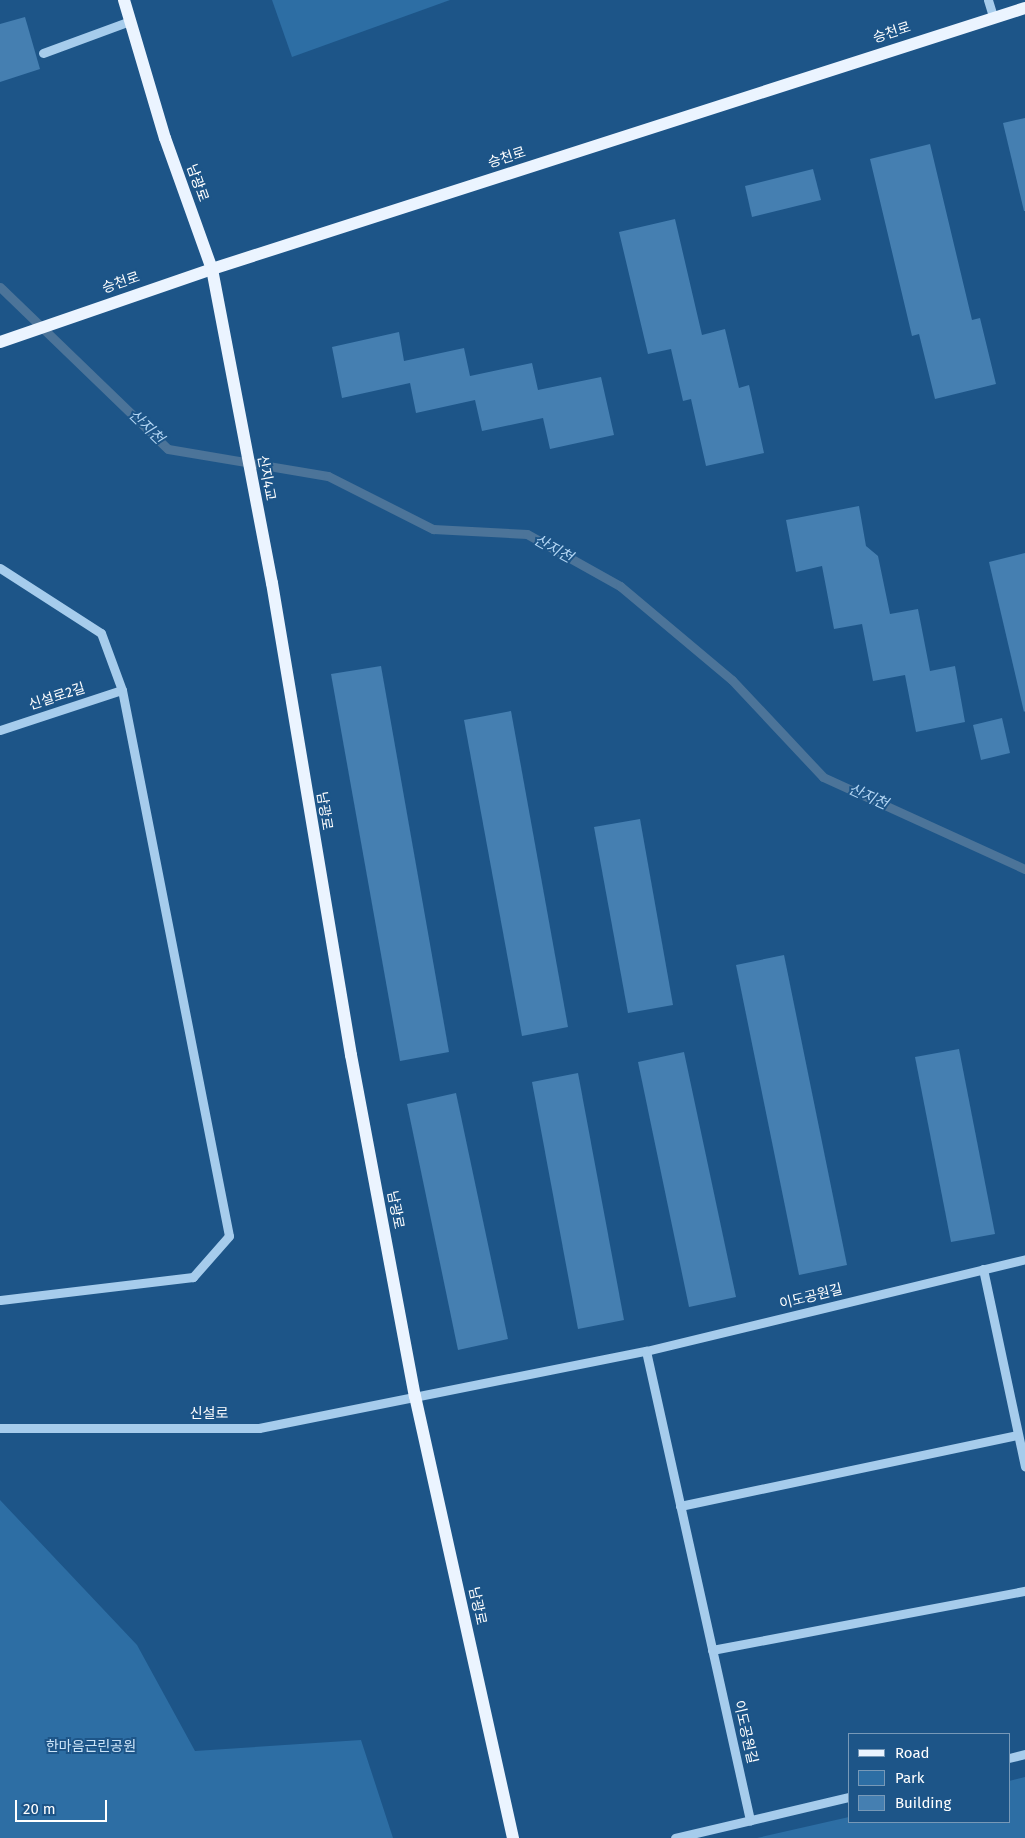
<!DOCTYPE html>
<html>
<head>
<meta charset="utf-8">
<style>
  body { margin:0 }
  #map { position:relative; width:1025px; height:1838px; overflow:hidden; background:#1d5588; font-family:"Fira Sans","Noto Sans KR",sans-serif }
  div>[style] { position:absolute }
  [style*='--x'] { left:calc(var(--x)*1px); top:calc(var(--y)*1px); width:calc(var(--w)*1px); rotate:calc(var(--a)*1deg) }
  .green>* { inset:0; background:#2d6ea4 }
  .stream>* { height:9px; margin:-4.5px; padding:0 4.5px; transform-origin:4.5px; border-radius:4.5px; background:#4c7499 }
  .building>* { inset:0; background:#457fb1 }
  .minor>* { height:9px; margin:-4.5px; padding:0 4.5px; transform-origin:4.5px; border-radius:4.5px; background:#a6ccec }
  .major>* { height:12px; margin:-6px; padding:0 6px; transform-origin:6px; border-radius:6px; background:#ebf4ff }
  span { translate:-50% -50%; white-space:nowrap; text-align:center; line-height:1.15; -webkit-text-stroke:4px #1d5588; paint-order:stroke }
  .street-label { font-size:14px; color:#fff }
  .park-label { font-size:14px; color:#cbe4f8 }
  .water-label { font-size:15px; color:#b2d5f3; font-style:italic }
  .legend { position:absolute; left:848px; top:1733px; width:162px; height:90px; box-sizing:border-box; background:#1d5588; border:1px solid #7799b8; margin:0; padding:6px 9px; list-style:none; font-size:15px; color:#fff }
  .legend li { display:flex; align-items:center; gap:10px; height:25px }
  .legend b { width:25px; border:1px solid #7799b8 }
  .scale { position:absolute; left:15px; top:1800px; width:92px; height:22px; box-sizing:border-box; border:2px solid #fff; border-top:0; padding-left:6px; font-size:15px; line-height:18px; white-space:nowrap; color:#fff; -webkit-text-stroke:4px #1d5588; paint-order:stroke }
</style>
</head>
<body>
<div id="map">
  <div class="green">
    <i style="clip-path:polygon(272px 0,450px 0,292px 57px)"></i>
    <i style="clip-path:polygon(0 1500px,137px 1645px,195px 1751px,361px 1740px,393px 1838px,0 1838px)"></i>
    <i style="clip-path:polygon(1025px 1777px,1025px 1838px,757px 1838px,849px 1817px,849px 1822px,1009px 1822px,1009px 1781px)"></i>
  </div>
  <div class="stream">
    <i style="--x:0;--y:287;--w:233;--a:44"></i>
    <i style="--x:168;--y:449;--w:162;--a:9.6"></i>
    <i style="--x:328;--y:476;--w:118;--a:26.8"></i>
    <i style="--x:433;--y:529;--w:94;--a:3"></i>
    <i style="--x:527;--y:534;--w:107;--a:29.2"></i>
    <i style="--x:620;--y:586;--w:146;--a:40"></i>
    <i style="--x:732;--y:680;--w:133;--a:46.8"></i>
    <i style="--x:823;--y:777;--w:222;--a:24.5"></i>
  </div>
  <div class="building">
    <i style="clip-path:polygon(25px 17px,40px 69px,0 82px,0 24px)"></i>
    <i style="clip-path:polygon(1025px 118px,1025px 211px,1024px 211px,1003px 123px)"></i>
    <i style="clip-path:polygon(930px 144px,972px 320px,980px 318px,996px 384px,935px 399px,919px 334px,912px 336px,870px 159px)"></i>
    <i style="clip-path:polygon(813px 169px,821px 200px,752px 217px,745px 186px)"></i>
    <i style="clip-path:polygon(675px 219px,702px 335px,725px 329px,739px 388px,749px 385px,764px 453px,706px 466px,691px 399px,683px 401px,671px 349px,648px 354px,619px 232px)"></i>
    <i style="clip-path:polygon(399px 332px,404px 361px,464px 348px,470px 376px,532px 363px,538px 390px,601px 377px,614px 435px,550px 449px,543px 418px,482px 431px,475px 400px,416px 413px,410px 383px,342px 398px,332px 347px)"></i>
    <i style="clip-path:polygon(859px 506px,866px 546px,878px 556px,890px 614px,918px 609px,930px 671px,955px 666px,965px 722px,916px 732px,905px 675px,873px 681px,862px 624px,834px 629px,822px 566px,796px 572px,786px 520px)"></i>
    <i style="clip-path:polygon(1025px 553px,1025px 711px,1024px 712px,989px 562px)"></i>
    <i style="clip-path:polygon(381px 666px,449px 1052px,400px 1061px,331px 674px)"></i>
    <i style="clip-path:polygon(511px 711px,568px 1027px,522px 1036px,464px 720px)"></i>
    <i style="clip-path:polygon(1002px 718px,1010px 753px,981px 760px,973px 725px)"></i>
    <i style="clip-path:polygon(640px 819px,673px 1005px,628px 1013px,594px 827px)"></i>
    <i style="clip-path:polygon(784px 955px,847px 1265px,799px 1275px,736px 965px)"></i>
    <i style="clip-path:polygon(959px 1049px,995px 1234px,951px 1242px,915px 1057px)"></i>
    <i style="clip-path:polygon(684px 1052px,736px 1297px,689px 1307px,638px 1062px)"></i>
    <i style="clip-path:polygon(578px 1073px,624px 1320px,578px 1329px,532px 1082px)"></i>
    <i style="clip-path:polygon(456px 1093px,508px 1339px,458px 1350px,407px 1104px)"></i>
  </div>
  <div class="minor">
    <i style="--x:988;--y:0;--w:17;--a:73"></i>
    <i style="--x:43;--y:53;--w:93;--a:-20.2"></i>
    <i style="--x:0;--y:568;--w:120;--a:32.8"></i>
    <i style="--x:101;--y:633;--w:61;--a:69.8"></i>
    <i style="--x:122;--y:690;--w:556;--a:78.91"></i>
    <i style="--x:229;--y:1236;--w:55;--a:131.3"></i>
    <i style="--x:193;--y:1277;--w:194;--a:173.2"></i>
    <i style="--x:0;--y:730;--w:128;--a:-18.2"></i>
    <i style="--x:983;--y:1269;--w:202;--a:78"></i>
    <i style="--x:646;--y:1351;--w:481;--a:77.5"></i>
    <i style="--x:0;--y:1428;--w:259;--a:0"></i>
    <i style="--x:259;--y:1428;--w:395;--a:-11.3"></i>
    <i style="--x:646;--y:1351;--w:390;--a:-13.6"></i>
    <i style="--x:680;--y:1506;--w:345;--a:-11.9"></i>
    <i style="--x:712;--y:1650;--w:319;--a:-10.7"></i>
    <i style="--x:1009;--y:1758;--w:16;--a:-14"></i>
    <i style="--x:675;--y:1838;--w:179;--a:-13.3"></i>
  </div>
  <div class="major">
    <i style="--x:124;--y:0;--w:144;--a:73.5"></i>
    <i style="--x:165;--y:138;--w:139;--a:70.3"></i>
    <i style="--x:212;--y:269;--w:320;--a:79.2"></i>
    <i style="--x:272;--y:583;--w:479;--a:80.5"></i>
    <i style="--x:351;--y:1055;--w:347;--a:79.4"></i>
    <i style="--x:415;--y:1396;--w:453;--a:77.5"></i>
    <i style="--x:0;--y:342;--w:224;--a:-19"></i>
    <i style="--x:212;--y:269;--w:854;--a:-17.8"></i>
  </div>
  <div class="street-label">
    <span style="left:892px;top:33px;rotate:-18deg">승천로</span>
    <span style="left:507px;top:158px;rotate:-18deg">승천로</span>
    <span style="left:197px;top:183px;rotate:70deg">남광로</span>
    <span style="left:121px;top:283px;rotate:-19deg">승천로</span>
    <span style="left:266px;top:478px;rotate:79deg">산지4교</span>
    <span style="left:57px;top:697px;rotate:-18deg">신설로2길</span>
    <span style="left:324px;top:811px;rotate:81deg">남광로</span>
    <span style="left:395px;top:1210px;rotate:79deg">남광로</span>
    <span style="left:811px;top:1297px;rotate:-14deg">이도공원길</span>
    <span style="left:209px;top:1414px">신설로</span>
    <span style="left:477px;top:1606px;rotate:78deg">남광로</span>
    <span style="left:745px;top:1732px;rotate:77deg">이도공원길</span>
  </div>
  <div class="park-label">
    <span style="left:91px;top:1747px">한마음근린공원</span>
  </div>
  <div class="water-label">
    <span style="left:146px;top:427px;rotate:44deg">산지천</span>
    <span style="left:553px;top:549px;rotate:29deg">산지천</span>
    <span style="left:868px;top:797px;rotate:24deg">산지천</span>
  </div>
  <ul class="legend">
  <li><b style="height:6px;background:#ebf4ff"></b>Road</li>
  <li><b style="height:14px;background:#2d6ea4"></b>Park</li>
  <li><b style="height:14px;background:#457fb1"></b>Building</li>
  </ul>
  <div class="scale">20 m</div>
</div>
</body>
</html>
